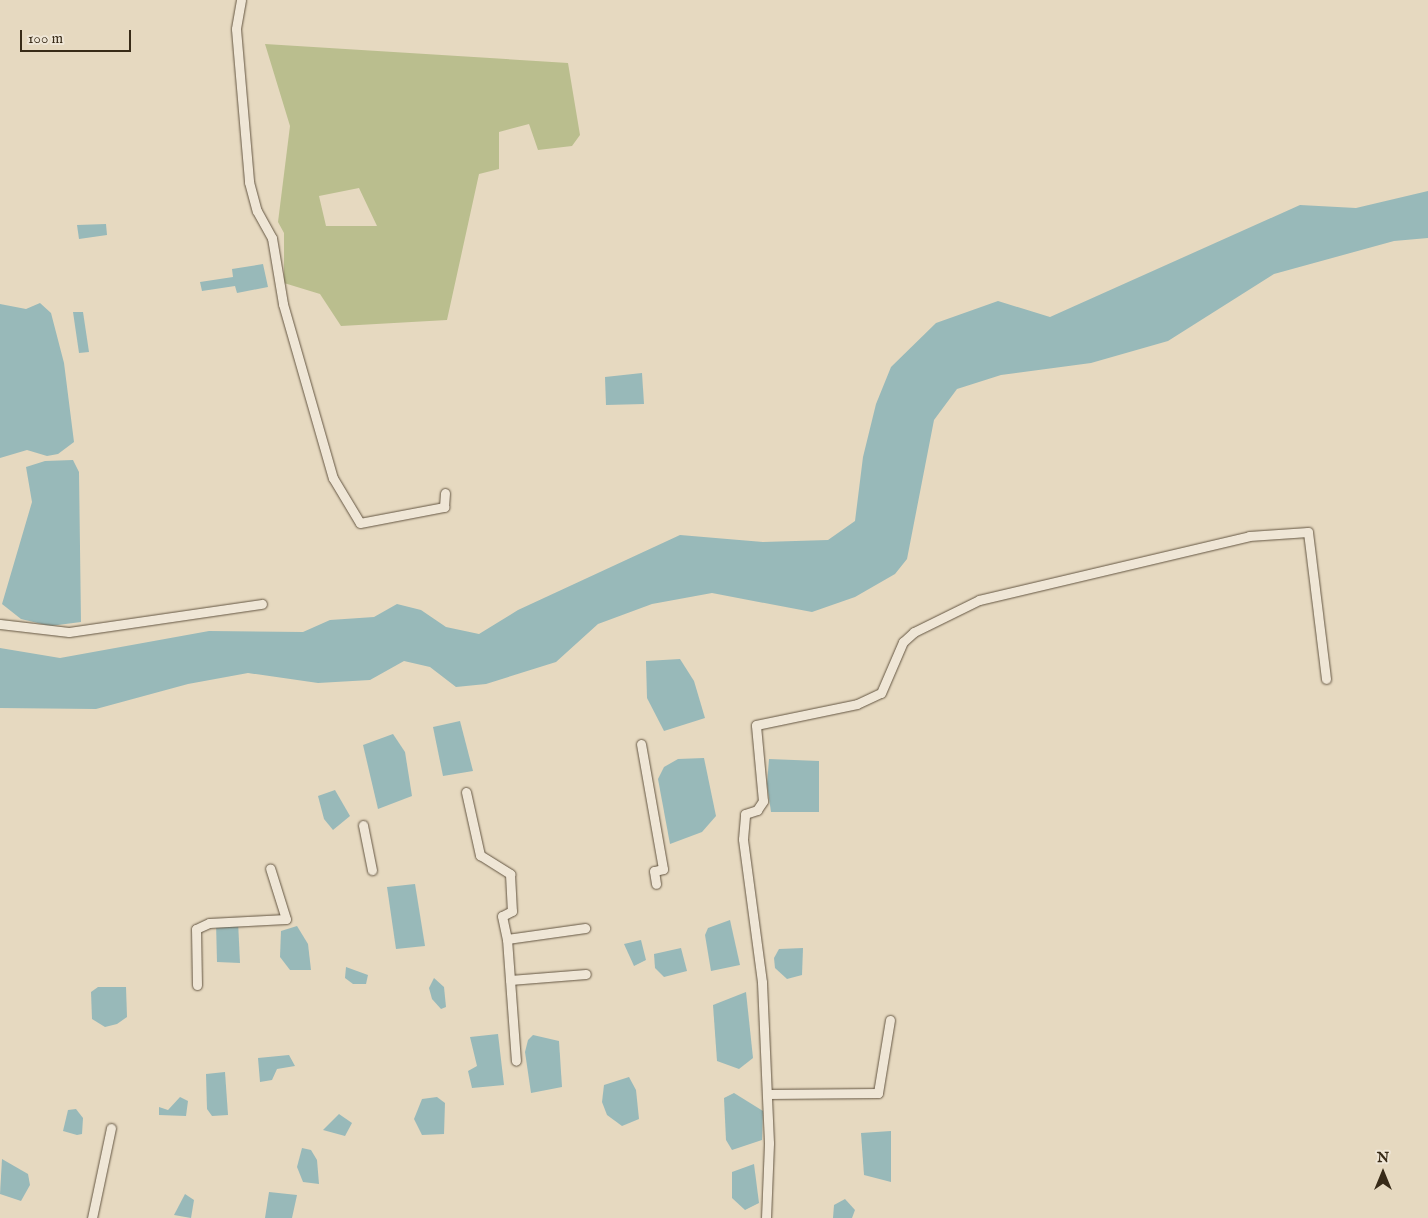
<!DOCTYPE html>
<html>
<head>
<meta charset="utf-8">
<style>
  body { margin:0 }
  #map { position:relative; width:1428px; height:1218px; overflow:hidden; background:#e6d9c0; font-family:"IM FELL English",serif }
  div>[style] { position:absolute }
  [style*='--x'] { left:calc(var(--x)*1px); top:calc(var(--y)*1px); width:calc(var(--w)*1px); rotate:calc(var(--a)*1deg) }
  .green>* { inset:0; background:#babe8e }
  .water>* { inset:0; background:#98b9b9 }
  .roads { filter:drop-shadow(0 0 1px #645642) drop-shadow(0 0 1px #645642) }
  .street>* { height:9px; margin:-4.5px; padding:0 4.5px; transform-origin:4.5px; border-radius:4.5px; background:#efe6d6 }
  span { translate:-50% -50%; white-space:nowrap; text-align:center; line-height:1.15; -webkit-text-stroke:4px #efe6d6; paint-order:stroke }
  .north { position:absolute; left:1358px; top:1148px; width:50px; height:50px; -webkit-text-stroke:4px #efe6d6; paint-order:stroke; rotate:0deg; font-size:14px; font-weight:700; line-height:20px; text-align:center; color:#382b18 }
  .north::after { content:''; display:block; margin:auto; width:18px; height:22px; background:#382b18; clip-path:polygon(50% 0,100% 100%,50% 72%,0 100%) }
  .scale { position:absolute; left:20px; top:30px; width:111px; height:22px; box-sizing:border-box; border:2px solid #382b18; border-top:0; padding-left:6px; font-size:15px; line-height:18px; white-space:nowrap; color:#382b18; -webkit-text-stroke:4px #efe6d6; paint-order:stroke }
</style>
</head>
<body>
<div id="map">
  <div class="green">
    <i style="clip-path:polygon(evenodd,265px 44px,568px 63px,580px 135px,572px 146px,538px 150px,529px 124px,499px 132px,499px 169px,479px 174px,447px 320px,341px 326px,320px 294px,284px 283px,284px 233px,278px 222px,290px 126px,265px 44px,359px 188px,377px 226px,326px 226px,319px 196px,359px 188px)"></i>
  </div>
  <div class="water">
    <i style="clip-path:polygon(1428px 191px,1428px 238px,1394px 241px,1274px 274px,1168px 341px,1091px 363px,1001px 375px,957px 389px,934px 420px,907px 559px,895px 574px,855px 597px,812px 612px,712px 593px,652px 604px,598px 624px,556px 662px,486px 684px,456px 687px,430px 667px,404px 661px,370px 680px,318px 683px,248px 673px,188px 684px,96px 709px,0 708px,0 648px,60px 658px,209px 631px,303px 632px,330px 620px,374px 617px,397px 604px,421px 610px,446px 627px,479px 634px,518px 610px,680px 535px,763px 542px,828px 540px,855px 521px,863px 457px,876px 404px,891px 367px,936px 323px,998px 301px,1050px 317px,1300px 205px,1356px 208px)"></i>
    <i style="clip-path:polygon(106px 224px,107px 235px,79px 239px,77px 225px)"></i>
    <i style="clip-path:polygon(263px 264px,268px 287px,237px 293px,235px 286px,202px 291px,200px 282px,233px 277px,232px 269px)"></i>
    <i style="clip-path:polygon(40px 303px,51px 313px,64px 363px,74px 442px,58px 454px,47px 456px,27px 450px,0 458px,0 304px,26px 309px)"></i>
    <i style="clip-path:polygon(73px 312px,83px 312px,89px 352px,79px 353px)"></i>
    <i style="clip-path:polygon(642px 373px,644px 404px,606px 405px,605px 377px)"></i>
    <i style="clip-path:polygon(73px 460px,79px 472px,81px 622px,50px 626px,21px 619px,2px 604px,32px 502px,26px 467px,45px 461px)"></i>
    <i style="clip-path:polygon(680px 659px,694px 681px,705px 718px,664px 731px,647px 698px,646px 661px)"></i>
    <i style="clip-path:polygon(460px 721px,473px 771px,443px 776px,433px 727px)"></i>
    <i style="clip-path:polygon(393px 734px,405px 752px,412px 796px,378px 809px,363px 745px)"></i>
    <i style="clip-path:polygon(704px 758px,716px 816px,702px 832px,670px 844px,658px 779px,664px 767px,678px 759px)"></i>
    <i style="clip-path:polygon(769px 759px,819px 761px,819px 812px,771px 812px,767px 784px)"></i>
    <i style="clip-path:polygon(335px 790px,350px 816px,333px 830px,324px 819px,318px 796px)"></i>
    <i style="clip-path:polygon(415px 884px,425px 946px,396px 949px,387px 887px)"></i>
    <i style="clip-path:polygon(730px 920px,740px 965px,711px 971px,705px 935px,708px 928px)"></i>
    <i style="clip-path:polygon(238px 921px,240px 963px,217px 962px,216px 922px)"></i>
    <i style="clip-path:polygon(297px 926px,308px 944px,311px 970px,290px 970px,280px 957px,281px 931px)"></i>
    <i style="clip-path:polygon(641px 940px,646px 960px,634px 966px,624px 944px)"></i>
    <i style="clip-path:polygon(681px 948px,687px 971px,664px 977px,655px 968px,654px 954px)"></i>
    <i style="clip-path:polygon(803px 948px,802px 975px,787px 979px,775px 968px,774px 958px,779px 949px)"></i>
    <i style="clip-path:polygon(346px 967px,368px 975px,366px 984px,353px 984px,345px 978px)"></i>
    <i style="clip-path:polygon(434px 978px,444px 987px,446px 1007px,441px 1009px,432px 999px,429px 988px)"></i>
    <i style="clip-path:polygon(98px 987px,126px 987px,127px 1017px,117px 1024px,105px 1027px,92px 1019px,91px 992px)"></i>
    <i style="clip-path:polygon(746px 992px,753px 1058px,739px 1069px,717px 1061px,713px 1005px)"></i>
    <i style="clip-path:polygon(498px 1034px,504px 1085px,472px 1088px,468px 1071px,477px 1066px,470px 1037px)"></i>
    <i style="clip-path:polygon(533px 1035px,559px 1041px,562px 1087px,531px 1093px,525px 1052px,528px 1040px)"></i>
    <i style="clip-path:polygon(289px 1055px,295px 1066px,277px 1069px,272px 1080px,260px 1082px,258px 1058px)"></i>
    <i style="clip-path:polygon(225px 1072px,228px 1115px,212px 1116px,207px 1109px,206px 1074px)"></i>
    <i style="clip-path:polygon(629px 1077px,636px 1090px,639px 1119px,622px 1126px,607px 1115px,602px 1102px,604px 1085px)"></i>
    <i style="clip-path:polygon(734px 1093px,763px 1111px,762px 1140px,732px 1150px,726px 1140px,724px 1098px)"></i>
    <i style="clip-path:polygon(180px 1097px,188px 1101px,186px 1116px,159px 1115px,159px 1107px,168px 1110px)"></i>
    <i style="clip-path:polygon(437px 1097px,445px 1103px,444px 1134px,422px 1135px,414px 1119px,422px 1099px)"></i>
    <i style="clip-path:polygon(76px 1109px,83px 1118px,82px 1134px,77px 1135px,63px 1131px,68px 1110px)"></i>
    <i style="clip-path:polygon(339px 1114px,352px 1123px,345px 1136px,323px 1130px)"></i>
    <i style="clip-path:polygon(891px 1131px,891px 1182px,864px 1175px,861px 1133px)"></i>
    <i style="clip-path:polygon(302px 1148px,311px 1150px,317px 1160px,319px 1184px,303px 1182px,297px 1167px)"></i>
    <i style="clip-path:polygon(2px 1159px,28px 1174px,30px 1185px,21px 1201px,0 1194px)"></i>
    <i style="clip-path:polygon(754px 1164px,759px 1203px,745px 1210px,732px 1198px,732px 1172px)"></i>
    <i style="clip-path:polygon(269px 1192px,297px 1195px,292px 1218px,265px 1218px)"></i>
    <i style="clip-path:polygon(185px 1194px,194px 1200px,191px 1218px,174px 1215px)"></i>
    <i style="clip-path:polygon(845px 1199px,855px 1210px,852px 1218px,833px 1218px,834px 1205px)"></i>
  </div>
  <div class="roads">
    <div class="street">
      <i style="--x:241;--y:0;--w:29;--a:100"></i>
      <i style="--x:236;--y:29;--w:154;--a:85.1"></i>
      <i style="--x:249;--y:182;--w:30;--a:75"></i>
      <i style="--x:257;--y:211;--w:31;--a:61"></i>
      <i style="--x:272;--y:238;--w:67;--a:80.5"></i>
      <i style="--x:283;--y:304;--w:181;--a:74"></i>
      <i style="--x:333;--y:478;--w:52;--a:59"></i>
      <i style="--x:360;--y:523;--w:86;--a:-10.8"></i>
      <i style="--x:444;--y:507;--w:14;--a:-86"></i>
      <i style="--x:0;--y:624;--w:69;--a:6.6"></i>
      <i style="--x:69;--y:632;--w:195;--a:-8.3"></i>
      <i style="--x:641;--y:744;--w:127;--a:80"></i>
      <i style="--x:663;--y:869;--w:9;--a:167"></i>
      <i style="--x:654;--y:871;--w:13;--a:81"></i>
      <i style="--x:466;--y:792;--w:65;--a:77.5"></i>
      <i style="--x:480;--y:855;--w:36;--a:32"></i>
      <i style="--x:510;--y:874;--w:37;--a:87"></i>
      <i style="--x:512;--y:911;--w:11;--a:153"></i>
      <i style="--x:502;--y:916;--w:24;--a:78"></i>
      <i style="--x:507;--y:939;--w:79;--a:-8"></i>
      <i style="--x:363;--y:825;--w:46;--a:78.7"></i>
      <i style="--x:507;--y:939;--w:122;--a:85.8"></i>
      <i style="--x:510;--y:980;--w:76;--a:-4.5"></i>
      <i style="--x:197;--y:985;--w:56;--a:-91"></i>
      <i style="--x:196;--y:929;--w:14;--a:-25"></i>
      <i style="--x:209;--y:923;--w:77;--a:-3"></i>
      <i style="--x:286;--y:919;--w:53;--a:-107.4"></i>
      <i style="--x:767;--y:1094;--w:111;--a:-0.5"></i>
      <i style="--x:878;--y:1093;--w:74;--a:-80.7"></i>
      <i style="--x:92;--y:1218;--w:92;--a:-78.1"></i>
      <i style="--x:766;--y:1218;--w:75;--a:-87.7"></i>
      <i style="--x:769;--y:1143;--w:161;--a:-92.5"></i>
      <i style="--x:762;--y:982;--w:144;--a:-97.6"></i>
      <i style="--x:743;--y:839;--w:25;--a:-85"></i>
      <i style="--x:745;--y:814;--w:13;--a:-18"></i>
      <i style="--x:757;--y:810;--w:11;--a:-56"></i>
      <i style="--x:763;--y:801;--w:76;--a:-95.3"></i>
      <i style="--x:756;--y:725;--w:103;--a:-11.7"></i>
      <i style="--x:857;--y:704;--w:26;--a:-25"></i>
      <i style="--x:881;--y:693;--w:56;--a:-66.7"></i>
      <i style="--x:903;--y:642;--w:15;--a:-42"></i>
      <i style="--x:914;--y:632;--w:72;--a:-26.2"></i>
      <i style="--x:979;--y:600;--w:277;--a:-13.3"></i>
      <i style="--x:1249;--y:536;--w:59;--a:-3.9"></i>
      <i style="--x:1308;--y:532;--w:148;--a:83"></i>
    </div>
  </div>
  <div class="north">N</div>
  <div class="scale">100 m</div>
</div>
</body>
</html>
